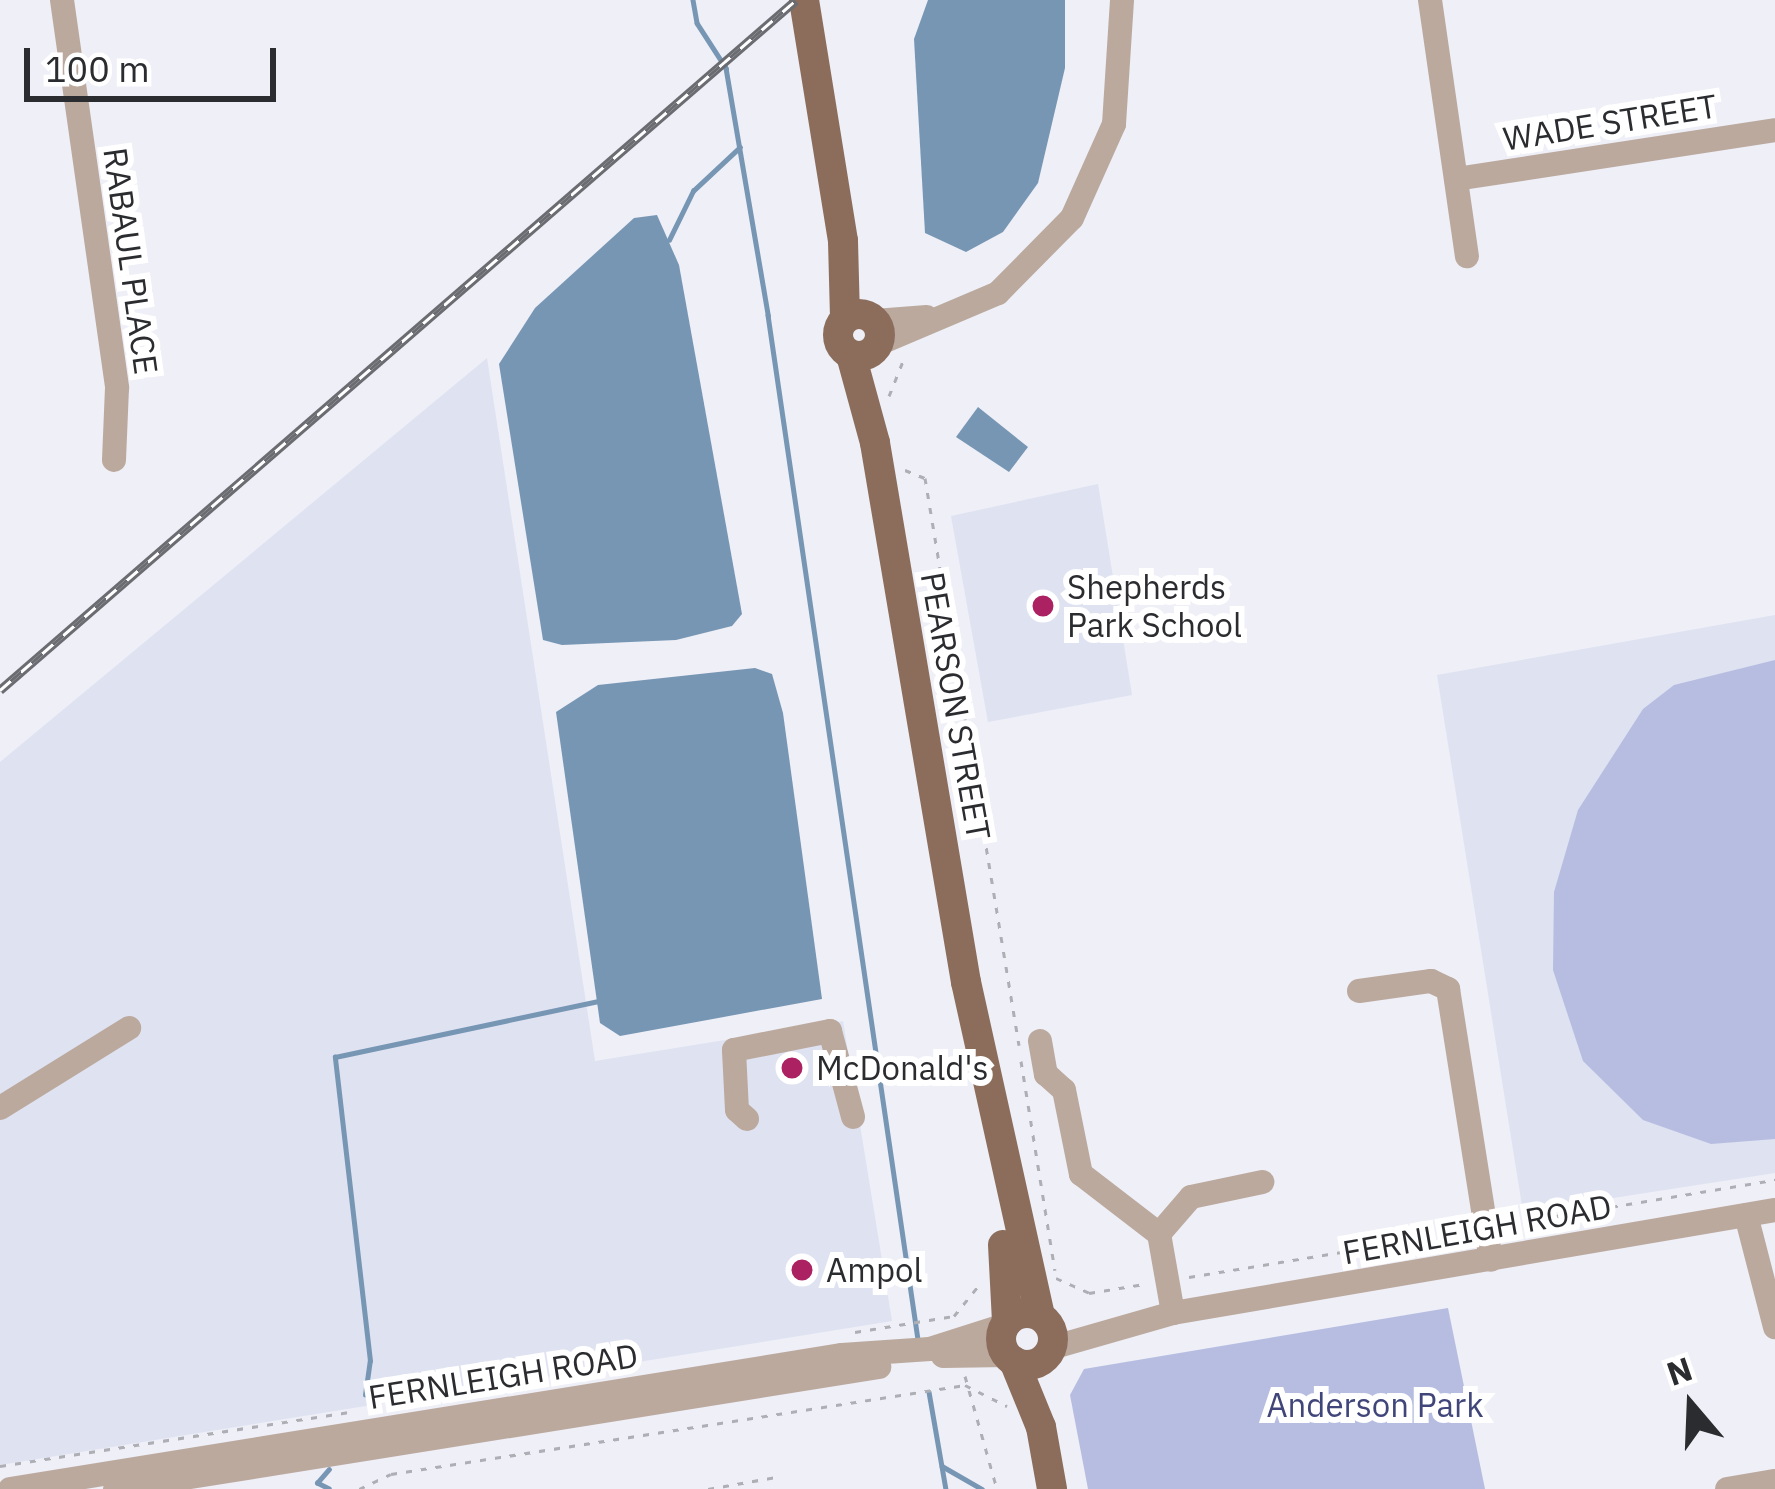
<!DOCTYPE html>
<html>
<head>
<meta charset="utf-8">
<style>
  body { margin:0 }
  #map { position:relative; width:1775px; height:1489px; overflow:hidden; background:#eeeff7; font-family:"IBM Plex Sans",sans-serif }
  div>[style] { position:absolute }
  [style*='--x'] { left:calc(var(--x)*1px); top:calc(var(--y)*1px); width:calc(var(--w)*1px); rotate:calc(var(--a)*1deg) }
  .built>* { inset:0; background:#dfe2f1 }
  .green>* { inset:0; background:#b7bde0 }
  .water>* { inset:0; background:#7796b4 }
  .stream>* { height:4.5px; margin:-2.25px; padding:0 2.25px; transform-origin:2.25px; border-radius:2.25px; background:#7796b4 }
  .path>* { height:3px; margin-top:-1.5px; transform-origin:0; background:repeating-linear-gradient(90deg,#aeafb5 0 6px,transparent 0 15px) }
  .minor>* { height:24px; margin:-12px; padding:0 12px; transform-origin:12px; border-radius:12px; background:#bba99e }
  .major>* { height:30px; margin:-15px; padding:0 15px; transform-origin:15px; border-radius:15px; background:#8c6d5b }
  .major>.ring { margin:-15px; padding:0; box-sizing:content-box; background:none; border:30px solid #8c6d5b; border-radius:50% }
  .rail>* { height:9px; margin-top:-4.5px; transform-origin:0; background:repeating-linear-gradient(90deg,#fff 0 14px,#6b6c71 0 28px); box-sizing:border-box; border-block:3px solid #6b6c71 }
  .dots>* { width:33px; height:33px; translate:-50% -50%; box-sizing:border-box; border:6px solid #fff; border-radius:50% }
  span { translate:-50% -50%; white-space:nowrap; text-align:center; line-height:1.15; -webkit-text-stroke:12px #fff; paint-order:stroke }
  .street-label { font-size:33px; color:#2b2c2f }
  .poi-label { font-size:33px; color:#2b2c2f }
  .left { translate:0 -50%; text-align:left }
  .park-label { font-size:33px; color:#40467a }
  .north { position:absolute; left:1631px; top:1345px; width:120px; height:120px; -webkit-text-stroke:9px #fff; paint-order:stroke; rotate:341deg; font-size:33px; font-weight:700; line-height:48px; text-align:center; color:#2b2c2f }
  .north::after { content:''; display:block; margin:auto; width:42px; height:54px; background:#2b2c2f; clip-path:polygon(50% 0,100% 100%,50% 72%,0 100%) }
  .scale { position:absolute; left:24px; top:48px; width:252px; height:54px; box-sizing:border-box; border:6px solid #2b2c2f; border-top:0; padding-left:15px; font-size:36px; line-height:42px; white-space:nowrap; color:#2b2c2f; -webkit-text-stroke:9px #fff; paint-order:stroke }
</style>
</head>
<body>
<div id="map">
  <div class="built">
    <i style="clip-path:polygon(487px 358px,595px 1061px,843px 1021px,892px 1321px,0 1465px,0 762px)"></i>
    <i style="clip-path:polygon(1098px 484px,1132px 695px,988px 722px,951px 516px)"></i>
    <i style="clip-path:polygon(1775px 615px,1775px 1173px,1523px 1212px,1437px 675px)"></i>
  </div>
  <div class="green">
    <i style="clip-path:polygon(1775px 660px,1775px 1139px,1711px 1144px,1643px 1120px,1583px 1061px,1553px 970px,1554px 892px,1578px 810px,1643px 709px,1674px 685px)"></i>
    <i style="clip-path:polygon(1448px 1308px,1485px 1489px,1088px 1489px,1070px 1395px,1084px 1369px)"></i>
  </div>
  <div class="water">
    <i style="clip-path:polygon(928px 0,1065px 0,1065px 68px,1038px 183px,1003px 232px,966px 252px,925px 233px,914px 39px)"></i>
    <i style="clip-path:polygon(657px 215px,679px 265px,742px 614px,732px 626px,676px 640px,562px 645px,543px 640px,499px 364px,535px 308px,634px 218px)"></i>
    <i style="clip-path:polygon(978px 407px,1028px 447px,1009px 472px,956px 437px)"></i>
    <i style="clip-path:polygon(755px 668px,772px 674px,783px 713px,822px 999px,620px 1036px,600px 1023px,556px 712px,598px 685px)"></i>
  </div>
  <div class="stream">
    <i style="--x:693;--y:0;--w:23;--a:80"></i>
    <i style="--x:697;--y:23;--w:54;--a:57.2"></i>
    <i style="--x:726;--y:68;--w:251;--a:80.3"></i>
    <i style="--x:768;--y:315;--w:1036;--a:81.67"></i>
    <i style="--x:669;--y:240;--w:55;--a:-63.9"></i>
    <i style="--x:693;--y:191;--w:64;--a:-43.1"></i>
    <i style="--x:929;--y:1392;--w:98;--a:80.1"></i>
    <i style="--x:365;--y:1395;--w:34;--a:-82"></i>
    <i style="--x:370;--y:1361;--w:306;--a:-96.6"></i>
    <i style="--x:335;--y:1057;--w:269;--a:-12"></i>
    <i style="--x:942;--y:1466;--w:46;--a:29.9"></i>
    <i style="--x:329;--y:1489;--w:13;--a:-153"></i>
    <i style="--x:317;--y:1483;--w:18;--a:-49"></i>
  </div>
  <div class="path">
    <i style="--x:889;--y:396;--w:43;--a:-68.2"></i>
    <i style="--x:905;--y:470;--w:22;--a:22"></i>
    <i style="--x:925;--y:478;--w:575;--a:80.59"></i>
    <i style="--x:1021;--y:1061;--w:212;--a:80.8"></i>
    <i style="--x:1508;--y:1224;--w:271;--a:-9.4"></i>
    <i style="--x:1189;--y:1277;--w:278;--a:-9.3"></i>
    <i style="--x:1056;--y:1278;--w:36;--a:24"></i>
    <i style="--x:1089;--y:1293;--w:56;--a:-9.3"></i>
    <i style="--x:855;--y:1332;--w:100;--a:-9.2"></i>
    <i style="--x:954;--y:1316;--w:40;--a:-51"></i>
    <i style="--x:965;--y:1376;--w:117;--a:74.2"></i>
    <i style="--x:0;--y:1466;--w:352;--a:-8.8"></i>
    <i style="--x:359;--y:1489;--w:35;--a:-25"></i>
    <i style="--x:391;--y:1474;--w:581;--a:-8.81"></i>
    <i style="--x:965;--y:1385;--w:47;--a:26.6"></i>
    <i style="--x:708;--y:1489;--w:75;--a:-10"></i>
  </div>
  <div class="minor">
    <i style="--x:62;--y:0;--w:392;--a:81.9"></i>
    <i style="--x:117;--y:388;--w:72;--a:92.4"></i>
    <i style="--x:1430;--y:0;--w:259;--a:81.8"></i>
    <i style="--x:1456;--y:179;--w:323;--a:-8.7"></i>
    <i style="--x:875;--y:321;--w:52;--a:-4.4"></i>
    <i style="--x:878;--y:344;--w:130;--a:-23"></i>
    <i style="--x:998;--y:293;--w:105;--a:-45.4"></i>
    <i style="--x:1072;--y:218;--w:103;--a:-65.9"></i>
    <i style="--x:1114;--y:124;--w:124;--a:-86.3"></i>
    <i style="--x:1359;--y:991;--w:73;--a:-7.9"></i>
    <i style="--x:1431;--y:981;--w:19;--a:25"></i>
    <i style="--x:1448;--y:989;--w:274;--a:81"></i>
    <i style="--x:1040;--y:1041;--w:34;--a:80"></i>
    <i style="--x:1046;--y:1074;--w:24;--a:42"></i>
    <i style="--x:1064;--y:1090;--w:86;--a:78.6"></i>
    <i style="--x:1081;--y:1174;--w:98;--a:37.6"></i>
    <i style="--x:0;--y:1108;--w:152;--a:-31.8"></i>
    <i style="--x:747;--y:1119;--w:13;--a:-138"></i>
    <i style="--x:737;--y:1110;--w:60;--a:-92.9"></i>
    <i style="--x:734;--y:1050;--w:98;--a:-11.2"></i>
    <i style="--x:830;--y:1031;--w:89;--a:75"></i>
    <i style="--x:1746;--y:1215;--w:116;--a:75.5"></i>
    <i style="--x:1173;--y:1313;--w:80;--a:-100"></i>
    <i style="--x:1159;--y:1234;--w:49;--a:-49.1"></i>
    <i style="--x:1191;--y:1197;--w:73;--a:-11.9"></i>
    <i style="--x:1051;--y:1348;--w:127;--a:-16"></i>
    <i style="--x:1173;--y:1313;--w:611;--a:-9.71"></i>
    <i style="--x:943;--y:1356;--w:64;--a:-0.9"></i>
    <i style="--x:10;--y:1489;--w:843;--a:-9.15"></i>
    <i style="--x:842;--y:1355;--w:88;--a:-3.9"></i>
    <i style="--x:930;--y:1349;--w:79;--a:-17.7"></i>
    <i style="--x:115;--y:1489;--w:774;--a:-9.07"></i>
    <i style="--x:1727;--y:1489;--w:49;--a:-9.5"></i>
  </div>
  <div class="major">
    <i style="--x:804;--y:0;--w:244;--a:80.8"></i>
    <i style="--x:843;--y:241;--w:77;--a:88.5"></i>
    <i class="ring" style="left:838px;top:314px;width:12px;height:12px"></i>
    <i style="--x:851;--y:355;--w:91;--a:74.7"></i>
    <i style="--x:875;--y:443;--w:547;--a:80.42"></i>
    <i style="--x:966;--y:982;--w:342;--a:77.5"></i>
    <i style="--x:1003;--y:1245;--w:77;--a:87"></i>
    <i class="ring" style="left:1001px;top:1313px;width:22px;height:22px"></i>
    <i style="--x:1014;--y:1361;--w:71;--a:67.8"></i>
    <i style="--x:1041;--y:1427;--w:63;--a:79.9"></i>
  </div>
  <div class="rail">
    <i style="--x:0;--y:690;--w:1053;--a:-40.92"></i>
  </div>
  <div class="dots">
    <i style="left:1043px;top:606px;background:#ab2162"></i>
    <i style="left:792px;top:1068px;background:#ab2162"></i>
    <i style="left:802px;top:1270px;background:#ab2162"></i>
  </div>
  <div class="street-label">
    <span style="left:1610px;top:122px;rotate:-9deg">WADE STREET</span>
    <span style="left:131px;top:261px;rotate:82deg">RABAUL PLACE</span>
    <span style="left:956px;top:706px;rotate:80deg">PEARSON STREET</span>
    <span style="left:1477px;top:1229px;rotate:-10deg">FERNLEIGH ROAD</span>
    <span style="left:503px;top:1376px;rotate:-9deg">FERNLEIGH ROAD</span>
  </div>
  <div class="poi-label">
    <span class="left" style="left:1067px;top:606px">Shepherds<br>Park School</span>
    <span class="left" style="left:816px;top:1068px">McDonald's</span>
    <span class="left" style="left:826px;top:1270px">Ampol</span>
  </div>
  <div class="park-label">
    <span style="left:1375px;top:1405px">Anderson Park</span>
  </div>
  <div class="north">N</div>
  <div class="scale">100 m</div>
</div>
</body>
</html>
